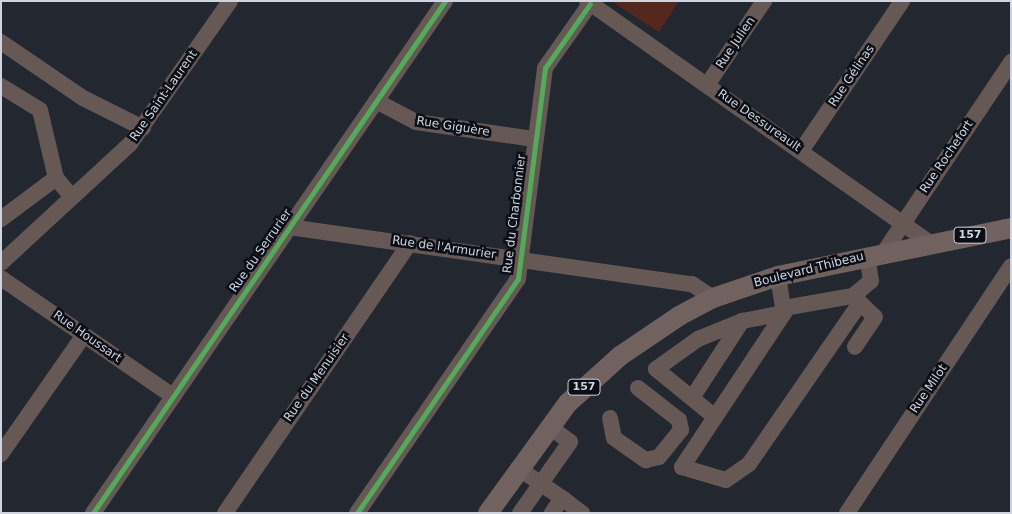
<!DOCTYPE html>
<html>
<head>
<meta charset="utf-8">
<style>
  body { margin:0 }
  #map { position:relative; width:1012px; height:514px; overflow:hidden; background:#232730; font-family:"DejaVu Sans",sans-serif }
  div>[style] { position:absolute }
  [style*='--x'] { left:calc(var(--x)*1px); top:calc(var(--y)*1px); width:calc(var(--w)*1px); rotate:calc(var(--a)*1deg) }
  .green>* { inset:0; background:#56281b }
  .minor>* { height:16px; margin:-8px; padding:0 8px; transform-origin:8px; border-radius:8px; background:#655855 }
  .major>* { height:20px; margin:-10px; padding:0 10px; transform-origin:10px; border-radius:10px; background:#72625f }
  .cycleway>* { height:5px; margin:-2.5px; padding:0 2.5px; transform-origin:2.5px; border-radius:2.5px; background:#51ab58 }
  span { translate:-50% -50%; white-space:nowrap; text-align:center; line-height:1.15; -webkit-text-stroke:5px #0b0e15; paint-order:stroke }
  .shield-label span { padding:1px 4px; background:#0b0e15; border:1px solid; border-radius:4px; -webkit-text-stroke-width:0 }
  .shield-label { font-size:11px; color:#cfd4e0; font-weight:700 }
  .street-label { font-size:12px; color:#cfd4e0 }
  .frame { position:absolute; inset:0; border:2px solid #cfd4e0; pointer-events:none }
</style>
</head>
<body>
<div id="map">
  <div class="green">
    <i style="clip-path:polygon(611px 1px,679px 1px,659px 32px)"></i>
  </div>
  <div class="minor">
    <i style="--x:587;--y:1;--w:420;--a:35.2"></i>
    <i style="--x:1;--y:42;--w:99;--a:34.3"></i>
    <i style="--x:83;--y:98;--w:67;--a:26.6"></i>
    <i style="--x:707;--y:85;--w:102;--a:-55.8"></i>
    <i style="--x:1;--y:86;--w:46;--a:31.6"></i>
    <i style="--x:40;--y:110;--w:70;--a:76.8"></i>
    <i style="--x:376;--y:101;--w:45;--a:27.7"></i>
    <i style="--x:416;--y:122;--w:119;--a:8.2"></i>
    <i style="--x:801;--y:151;--w:181;--a:-56"></i>
    <i style="--x:1;--y:219;--w:69;--a:-36.7"></i>
    <i style="--x:56;--y:178;--w:25;--a:50"></i>
    <i style="--x:289;--y:227;--w:407;--a:8.1"></i>
    <i style="--x:692;--y:284;--w:25;--a:34"></i>
    <i style="--x:884;--y:252;--w:229;--a:-56.2"></i>
    <i style="--x:1;--y:263;--w:176;--a:-42.7"></i>
    <i style="--x:130;--y:144;--w:174;--a:-55"></i>
    <i style="--x:778;--y:276;--w:37;--a:81"></i>
    <i style="--x:784;--y:313;--w:185;--a:123.5"></i>
    <i style="--x:682;--y:467;--w:46;--a:16.5"></i>
    <i style="--x:726;--y:480;--w:28;--a:-35"></i>
    <i style="--x:749;--y:464;--w:196;--a:-55.4"></i>
    <i style="--x:1;--y:278;--w:209;--a:34.5"></i>
    <i style="--x:853;--y:296;--w:30;--a:44"></i>
    <i style="--x:875;--y:317;--w:36;--a:124"></i>
    <i style="--x:784;--y:308;--w:70;--a:-9.9"></i>
    <i style="--x:853;--y:296;--w:23;--a:-40"></i>
    <i style="--x:871;--y:281;--w:25;--a:-99"></i>
    <i style="--x:692;--y:398;--w:92;--a:-57"></i>
    <i style="--x:742;--y:321;--w:43;--a:-10.8"></i>
    <i style="--x:715;--y:417;--w:76;--a:-140.9"></i>
    <i style="--x:656;--y:369;--w:52;--a:-35.5"></i>
    <i style="--x:698;--y:339;--w:48;--a:-22.2"></i>
    <i style="--x:610;--y:418;--w:20;--a:79"></i>
    <i style="--x:614;--y:438;--w:39;--a:35"></i>
    <i style="--x:646;--y:460;--w:13;--a:-13"></i>
    <i style="--x:659;--y:457;--w:35;--a:-51"></i>
    <i style="--x:681;--y:430;--w:10;--a:-101"></i>
    <i style="--x:679;--y:420;--w:52;--a:-142"></i>
    <i style="--x:1;--y:454;--w:145;--a:-55.1"></i>
    <i style="--x:518;--y:468;--w:53;--a:34.3"></i>
    <i style="--x:562;--y:498;--w:18;--a:124"></i>
    <i style="--x:562;--y:498;--w:25;--a:37"></i>
    <i style="--x:93;--y:513;--w:621;--a:-55.49"></i>
    <i style="--x:225;--y:513;--w:327;--a:-55.6"></i>
    <i style="--x:357;--y:513;--w:284;--a:-55.5"></i>
    <i style="--x:518;--y:279;--w:213;--a:-82.7"></i>
    <i style="--x:545;--y:68;--w:78;--a:-54.9"></i>
    <i style="--x:520;--y:513;--w:87;--a:-54.8"></i>
    <i style="--x:570;--y:442;--w:26;--a:-143"></i>
    <i style="--x:847;--y:513;--w:296;--a:-56.4"></i>
  </div>
  <div class="major">
    <i style="--x:488;--y:513;--w:136;--a:-54"></i>
    <i style="--x:568;--y:403;--w:70;--a:-42.1"></i>
    <i style="--x:620;--y:356;--w:71;--a:-34.1"></i>
    <i style="--x:679;--y:316;--w:38;--a:-28"></i>
    <i style="--x:713;--y:298;--w:69;--a:-18.7"></i>
    <i style="--x:778;--y:276;--w:238;--a:-11.6"></i>
  </div>
  <div class="cycleway">
    <i style="--x:93;--y:513;--w:621;--a:-55.49"></i>
    <i style="--x:357;--y:513;--w:284;--a:-55.5"></i>
    <i style="--x:518;--y:279;--w:213;--a:-82.7"></i>
    <i style="--x:545;--y:68;--w:78;--a:-54.9"></i>
  </div>
  <div class="shield-label">
    <span style="left:970px;top:235px">157</span>
    <span style="left:584px;top:387px">157</span>
  </div>
  <div class="street-label">
    <span style="left:736px;top:43px;rotate:-56deg">Rue Julien</span>
    <span style="left:852px;top:76px;rotate:-56deg">Rue Gélinas</span>
    <span style="left:164px;top:96px;rotate:-55deg">Rue Saint-Laurent</span>
    <span style="left:759px;top:121px;rotate:35deg">Rue Dessureault</span>
    <span style="left:453px;top:127px;rotate:9deg">Rue Giguère</span>
    <span style="left:947px;top:157px;rotate:-56deg">Rue Rochefort</span>
    <span style="left:515px;top:214px;rotate:-83deg">Rue du Charbonnier</span>
    <span style="left:444px;top:248px;rotate:8deg">Rue de l'Armurier</span>
    <span style="left:261px;top:251px;rotate:-55deg">Rue du Serrurier</span>
    <span style="left:809px;top:270px;rotate:-14deg">Boulevard Thibeau</span>
    <span style="left:87px;top:337px;rotate:35deg">Rue Houssart</span>
    <span style="left:317px;top:378px;rotate:-55deg">Rue du Menuisier</span>
    <span style="left:929px;top:389px;rotate:-56deg">Rue Milot</span>
  </div>
  <div class="frame"></div>
</div>
</body>
</html>
